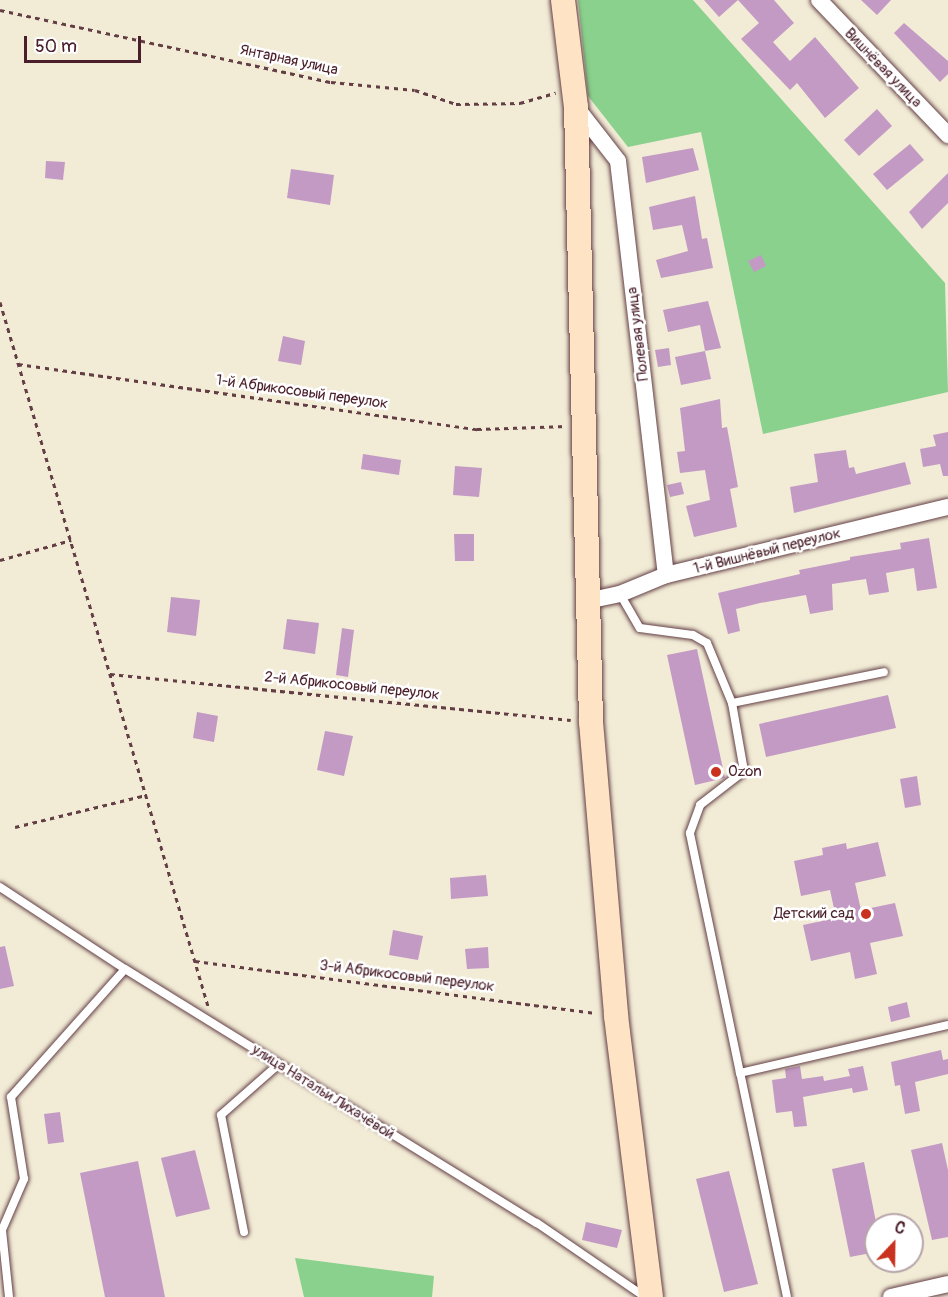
<!DOCTYPE html>
<html>
<head>
<meta charset="utf-8">
<style>
  body { margin:0 }
  #map { position:relative; width:948px; height:1297px; overflow:hidden; background:#f2ecd6; font-family:Pangolin,sans-serif }
  div>[style] { position:absolute }
  [style*='--x'] { left:calc(var(--x)*1px); top:calc(var(--y)*1px); width:calc(var(--w)*1px); rotate:calc(var(--a)*1deg) }
  .green>* { inset:0; background:#89d18c }
  .building>* { inset:0; background:#c39ac4 }
  .path>* { height:3px; margin-top:-1.5px; transform-origin:0; background:repeating-linear-gradient(90deg,#633e45 0 4.5px,transparent 0 9px) }
  .roads { filter:drop-shadow(0 0 2px #633e45) drop-shadow(0 0 2px #633e45) }
  .lane>* { height:8px; margin:-4px; padding:0 4px; transform-origin:4px; border-radius:4px; background:#fff }
  .street>* { height:16px; margin:-8px; padding:0 8px; transform-origin:8px; border-radius:8px; background:#fff }
  .secondary>* { height:24px; margin:-12px; padding:0 12px; transform-origin:12px; border-radius:12px; background:#fee4c5 }
  .dots>* { width:16px; height:16px; translate:-50% -50%; box-sizing:border-box; border:3px solid #fff; border-radius:50% }
  span { translate:-50% -50%; white-space:nowrap; text-align:center; line-height:1.15; -webkit-text-stroke:5px #fff; paint-order:stroke }
  .street-label { font-size:15px; color:#4a1f2b }
  .poi-label { font-size:15px; color:#4a1f2b }
  .left { translate:0 -50%; text-align:left }
  .right { translate:-100% -50%; text-align:right }
  .north { position:absolute; left:864px; top:1213px; width:60px; height:60px; box-sizing:border-box; background:#fff; border:2px solid #b7a5aa; border-radius:50%; rotate:22deg; font-size:16px; font-weight:700; line-height:24px; text-align:center; color:#4a1f2b }
  .north::after { content:''; display:block; margin:auto; width:21px; height:27px; background:#c8321e; clip-path:polygon(50% 0,100% 100%,50% 72%,0 100%) }
  .scale { position:absolute; left:24px; top:36px; width:117px; height:27px; box-sizing:border-box; border:3px solid #4a1f2b; border-top:0; padding-left:8px; font-size:18px; line-height:21px; white-space:nowrap; color:#4a1f2b; -webkit-text-stroke:4px #fff; paint-order:stroke }
</style>
</head>
<body>
<div id="map">
  <div class="green">
    <i style="clip-path:polygon(578px 0,693px 0,945px 283px,948px 392px,763px 434px,701px 132px,628px 147px,588px 96px)"></i>
    <i style="clip-path:polygon(295px 1258px,434px 1276px,432px 1297px,304px 1297px)"></i>
  </div>
  <div class="building">
    <i style="clip-path:polygon(704px 0,774px 0,794px 23px,773px 42px,790px 61px,815px 37px,859px 88px,825px 118px,797px 83px,790px 90px,741px 39px,759px 23px,738px 0,719px 17px)"></i>
    <i style="clip-path:polygon(861px 0,891px 0,877px 15px)"></i>
    <i style="clip-path:polygon(904px 23px,948px 61px,948px 74px,940px 82px,894px 33px)"></i>
    <i style="clip-path:polygon(877px 109px,892px 126px,859px 156px,844px 140px)"></i>
    <i style="clip-path:polygon(910px 144px,924px 160px,887px 190px,873px 174px)"></i>
    <i style="clip-path:polygon(693px 148px,699px 170px,646px 183px,642px 157px)"></i>
    <i style="clip-path:polygon(46px 161px,65px 162px,63px 180px,45px 178px)"></i>
    <i style="clip-path:polygon(291px 169px,334px 175px,330px 205px,287px 198px)"></i>
    <i style="clip-path:polygon(948px 173px,948px 203px,922px 229px,909px 212px)"></i>
    <i style="clip-path:polygon(695px 196px,702px 239px,707px 238px,713px 268px,661px 278px,656px 260px,688px 251px,682px 225px,653px 230px,649px 207px)"></i>
    <i style="clip-path:polygon(761px 255px,766px 266px,754px 272px,748px 261px)"></i>
    <i style="clip-path:polygon(708px 301px,721px 348px,705px 351px,700px 325px,668px 332px,663px 310px)"></i>
    <i style="clip-path:polygon(283px 336px,305px 341px,301px 365px,278px 361px)"></i>
    <i style="clip-path:polygon(669px 348px,671px 365px,658px 367px,655px 350px)"></i>
    <i style="clip-path:polygon(705px 351px,711px 379px,681px 385px,675px 357px)"></i>
    <i style="clip-path:polygon(720px 399px,722px 428px,727px 427px,738px 487px,730px 489px,737px 527px,694px 537px,686px 506px,710px 500px,705px 470px,680px 473px,677px 452px,685px 451px,680px 408px)"></i>
    <i style="clip-path:polygon(948px 432px,948px 476px,943px 476px,940px 464px,923px 467px,920px 449px,936px 446px,933px 435px)"></i>
    <i style="clip-path:polygon(846px 450px,849px 468px,854px 467px,856px 474px,905px 462px,911px 484px,794px 513px,790px 487px,818px 482px,814px 454px)"></i>
    <i style="clip-path:polygon(363px 454px,401px 460px,399px 475px,361px 469px)"></i>
    <i style="clip-path:polygon(455px 466px,482px 468px,479px 497px,453px 495px)"></i>
    <i style="clip-path:polygon(681px 482px,684px 494px,670px 497px,667px 485px)"></i>
    <i style="clip-path:polygon(454px 534px,474px 534px,474px 561px,455px 561px)"></i>
    <i style="clip-path:polygon(929px 538px,937px 588px,917px 591px,914px 568px,886px 573px,889px 592px,869px 595px,866px 579px,832px 584px,833px 610px,810px 614px,806px 595px,760px 603px,736px 609px,740px 631px,728px 634px,718px 593px,800px 574px,799px 570px,850px 560px,850px 557px,901px 549px,900px 543px)"></i>
    <i style="clip-path:polygon(171px 597px,200px 600px,196px 636px,167px 632px)"></i>
    <i style="clip-path:polygon(287px 619px,319px 623px,315px 654px,283px 649px)"></i>
    <i style="clip-path:polygon(342px 628px,354px 630px,348px 677px,336px 675px)"></i>
    <i style="clip-path:polygon(697px 649px,725px 778px,695px 785px,667px 655px)"></i>
    <i style="clip-path:polygon(888px 695px,896px 728px,766px 757px,759px 724px)"></i>
    <i style="clip-path:polygon(197px 712px,218px 716px,214px 742px,193px 738px)"></i>
    <i style="clip-path:polygon(325px 731px,353px 736px,344px 776px,317px 770px)"></i>
    <i style="clip-path:polygon(917px 776px,921px 805px,905px 808px,900px 779px)"></i>
    <i style="clip-path:polygon(878px 842px,886px 876px,855px 883px,861px 910px,895px 903px,903px 936px,870px 943px,877px 974px,855px 979px,850px 952px,811px 961px,803px 925px,836px 918px,830px 890px,801px 896px,794px 861px,823px 855px,822px 848px,846px 843px,847px 849px)"></i>
    <i style="clip-path:polygon(486px 875px,488px 896px,451px 899px,450px 878px)"></i>
    <i style="clip-path:polygon(393px 930px,423px 936px,418px 960px,389px 955px)"></i>
    <i style="clip-path:polygon(5px 946px,14px 986px,0 989px,0 947px)"></i>
    <i style="clip-path:polygon(488px 947px,489px 968px,467px 969px,465px 949px)"></i>
    <i style="clip-path:polygon(907px 1002px,910px 1017px,891px 1022px,888px 1007px)"></i>
    <i style="clip-path:polygon(941px 1050px,943px 1060px,948px 1059px,948px 1074px,915px 1082px,920px 1111px,905px 1114px,900px 1085px,895px 1086px,891px 1062px)"></i>
    <i style="clip-path:polygon(800px 1066px,802px 1079px,823px 1076px,824px 1081px,850px 1076px,848px 1069px,863px 1066px,868px 1090px,853px 1093px,852px 1088px,803px 1097px,807px 1126px,794px 1127px,792px 1111px,776px 1113px,772px 1080px,786px 1078px,785px 1069px)"></i>
    <i style="clip-path:polygon(60px 1112px,64px 1142px,48px 1144px,44px 1114px)"></i>
    <i style="clip-path:polygon(942px 1143px,948px 1170px,948px 1237px,932px 1240px,911px 1150px)"></i>
    <i style="clip-path:polygon(195px 1150px,210px 1209px,176px 1217px,161px 1158px)"></i>
    <i style="clip-path:polygon(138px 1161px,165px 1297px,105px 1297px,80px 1173px)"></i>
    <i style="clip-path:polygon(864px 1162px,876px 1222px,876px 1252px,850px 1257px,832px 1169px)"></i>
    <i style="clip-path:polygon(729px 1171px,758px 1284px,724px 1292px,696px 1179px)"></i>
    <i style="clip-path:polygon(586px 1222px,622px 1230px,617px 1248px,582px 1240px)"></i>
  </div>
  <div class="path">
    <i style="--x:0;--y:10;--w:339;--a:12.3"></i>
    <i style="--x:331;--y:82;--w:84;--a:5.4"></i>
    <i style="--x:415;--y:90;--w:43;--a:18.9"></i>
    <i style="--x:456;--y:104;--w:64;--a:-0.9"></i>
    <i style="--x:520;--y:103;--w:37;--a:-16"></i>
    <i style="--x:0;--y:302;--w:734;--a:73.54"></i>
    <i style="--x:18;--y:364;--w:464;--a:8.1"></i>
    <i style="--x:477;--y:429;--w:90;--a:-1.9"></i>
    <i style="--x:0;--y:560;--w:74;--a:-15.7"></i>
    <i style="--x:110;--y:674;--w:463;--a:5.7"></i>
    <i style="--x:15;--y:827;--w:135;--a:-13.7"></i>
    <i style="--x:195;--y:961;--w:404;--a:7.4"></i>
  </div>
  <div class="roads">
    <div class="lane">
      <i style="--x:620;--y:594;--w:39;--a:60"></i>
      <i style="--x:640;--y:628;--w:53;--a:7.5"></i>
      <i style="--x:693;--y:635;--w:16;--a:30"></i>
      <i style="--x:707;--y:643;--w:65;--a:67.4"></i>
      <i style="--x:0;--y:887;--w:149;--a:33.3"></i>
      <i style="--x:125;--y:969;--w:484;--a:31.7"></i>
      <i style="--x:537;--y:1223;--w:131;--a:34.4"></i>
      <i style="--x:740;--y:1073;--w:245;--a:-101.8"></i>
      <i style="--x:690;--y:833;--w:30;--a:-70"></i>
      <i style="--x:700;--y:805;--w:56;--a:-37.7"></i>
      <i style="--x:744;--y:771;--w:69;--a:-100"></i>
      <i style="--x:732;--y:703;--w:155;--a:-11.5"></i>
      <i style="--x:244;--y:1232;--w:119;--a:-101.1"></i>
      <i style="--x:221;--y:1115;--w:76;--a:-41.3"></i>
      <i style="--x:9;--y:1297;--w:67;--a:-96"></i>
      <i style="--x:2;--y:1230;--w:56;--a:-66.7"></i>
      <i style="--x:24;--y:1179;--w:83;--a:-99"></i>
      <i style="--x:11;--y:1097;--w:171;--a:-48.3"></i>
      <i style="--x:787;--y:1297;--w:229;--a:-101.8"></i>
      <i style="--x:740;--y:1073;--w:213;--a:-13"></i>
    </div>
    <div class="street">
      <i style="--x:819;--y:0;--w:187;--a:46.3"></i>
      <i style="--x:576;--y:107;--w:68;--a:52.1"></i>
      <i style="--x:618;--y:161;--w:417;--a:83.4"></i>
      <i style="--x:587;--y:601;--w:34;--a:-12"></i>
      <i style="--x:620;--y:594;--w:50;--a:-22.4"></i>
      <i style="--x:666;--y:575;--w:290;--a:-13.6"></i>
      <i style="--x:891;--y:1297;--w:58;--a:-12.8"></i>
    </div>
    <div class="secondary">
      <i style="--x:563;--y:0;--w:108;--a:83.1"></i>
      <i style="--x:576;--y:107;--w:615;--a:88.6"></i>
      <i style="--x:591;--y:722;--w:295;--a:85.1"></i>
      <i style="--x:616;--y:1016;--w:283;--a:82.9"></i>
    </div>
  </div>
  <div class="dots">
    <i style="left:716px;top:772px;background:#c8321e"></i>
    <i style="left:866px;top:914px;background:#c8321e"></i>
  </div>
  <div class="street-label">
    <span style="left:289px;top:60px;rotate:12deg">Янтарная улица</span>
    <span style="left:883px;top:68px;rotate:46deg">Вишнёвая улица</span>
    <span style="left:638px;top:334px;rotate:-97deg">Полевая улица</span>
    <span style="left:302px;top:392px;rotate:8deg">1-й Абрикосовый переулок</span>
    <span style="left:767px;top:551px;rotate:-14deg">1-й Вишнёвый переулок</span>
    <span style="left:352px;top:686px;rotate:6deg">2-й Абрикосовый переулок</span>
    <span style="left:407px;top:976px;rotate:7deg">3-й Абрикосовый переулок</span>
    <span style="left:323px;top:1092px;rotate:32deg">улица Натальи Лихачёвой</span>
  </div>
  <div class="poi-label">
    <span class="left" style="left:728px;top:772px">Ozon</span>
    <span class="right" style="left:854px;top:914px">Детский сад</span>
  </div>
  <div class="north">С</div>
  <div class="scale">50 m</div>
</div>
</body>
</html>
